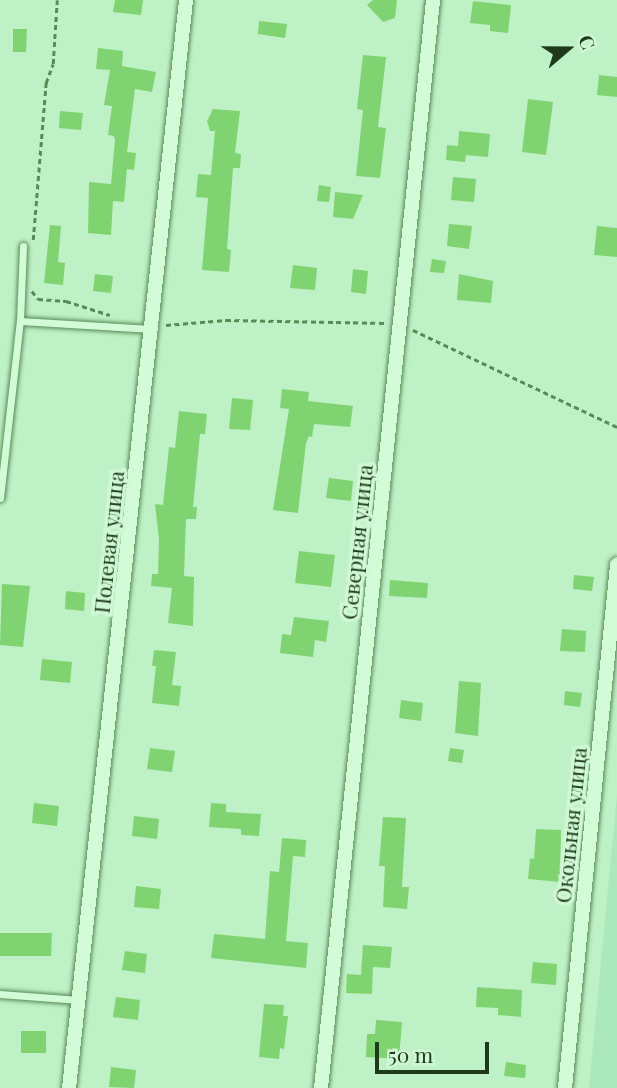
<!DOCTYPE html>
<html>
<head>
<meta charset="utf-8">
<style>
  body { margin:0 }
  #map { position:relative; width:617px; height:1088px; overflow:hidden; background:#bff1c6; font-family:"Playfair Display",serif }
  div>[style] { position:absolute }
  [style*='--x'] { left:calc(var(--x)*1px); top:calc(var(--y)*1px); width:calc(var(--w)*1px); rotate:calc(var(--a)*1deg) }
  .farmland>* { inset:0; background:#abe8bc }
  .building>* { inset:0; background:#80d371 }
  .path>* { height:2.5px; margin-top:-1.25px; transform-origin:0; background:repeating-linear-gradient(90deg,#578b56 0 5px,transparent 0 8.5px) }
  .roads { filter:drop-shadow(0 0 2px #578b56) drop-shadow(0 0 2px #578b56) }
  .service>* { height:7px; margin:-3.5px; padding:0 3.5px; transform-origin:3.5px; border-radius:3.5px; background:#d2fbd8 }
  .minor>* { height:14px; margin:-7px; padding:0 7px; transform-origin:7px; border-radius:7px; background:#d2fbd8 }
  span { translate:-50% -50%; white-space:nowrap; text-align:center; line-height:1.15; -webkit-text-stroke:7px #cff8d5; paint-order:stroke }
  .street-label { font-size:21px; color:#1e391b }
  .north { position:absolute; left:533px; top:14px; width:70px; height:70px; -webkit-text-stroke:5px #cff8d5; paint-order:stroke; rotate:70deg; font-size:19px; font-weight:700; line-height:28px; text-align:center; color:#1e391b }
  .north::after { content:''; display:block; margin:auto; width:24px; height:32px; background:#1e391b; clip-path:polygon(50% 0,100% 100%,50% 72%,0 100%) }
  .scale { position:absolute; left:375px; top:1042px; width:114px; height:32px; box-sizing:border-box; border:4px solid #1e391b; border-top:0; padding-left:9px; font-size:21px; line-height:24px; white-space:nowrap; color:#1e391b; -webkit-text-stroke:5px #cff8d5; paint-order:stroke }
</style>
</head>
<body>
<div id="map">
  <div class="farmland">
    <i style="clip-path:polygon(617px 796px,617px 1088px,589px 1088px,607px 898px)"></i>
  </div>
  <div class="building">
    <i style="clip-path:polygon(115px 0,143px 0,141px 15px,113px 12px)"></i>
    <i style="clip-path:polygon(373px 0,397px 0,395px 18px,383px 22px,367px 5px)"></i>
    <i style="clip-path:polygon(473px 1px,511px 5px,508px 33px,490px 31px,490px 25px,470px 23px)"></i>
    <i style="clip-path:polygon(259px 21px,287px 24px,285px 38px,258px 34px)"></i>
    <i style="clip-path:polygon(13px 29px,27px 29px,26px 52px,13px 52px)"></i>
    <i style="clip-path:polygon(98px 48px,123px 51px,122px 66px,156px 72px,152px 92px,135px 89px,127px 152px,136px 153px,134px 170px,127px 169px,124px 202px,113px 201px,111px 235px,88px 233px,89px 182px,111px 184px,115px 140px,114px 136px,108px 135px,112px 106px,104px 105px,110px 70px,96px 69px)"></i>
    <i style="clip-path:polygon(363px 55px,386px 57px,378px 127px,386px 128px,380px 178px,356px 176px,363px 110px,357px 109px)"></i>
    <i style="clip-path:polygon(599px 75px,617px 77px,617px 97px,597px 95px)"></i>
    <i style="clip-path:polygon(528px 99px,553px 102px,546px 155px,522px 152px)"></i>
    <i style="clip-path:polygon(213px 109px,240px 111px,235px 153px,241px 154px,240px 168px,233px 168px,227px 249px,231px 250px,229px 272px,202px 270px,208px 198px,196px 197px,198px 174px,211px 175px,215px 131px,210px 131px,207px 121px)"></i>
    <i style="clip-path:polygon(60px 111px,83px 113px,81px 130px,59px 128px)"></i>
    <i style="clip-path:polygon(459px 131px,490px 134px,488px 157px,466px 155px,465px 162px,446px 160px,447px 145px,458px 146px)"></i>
    <i style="clip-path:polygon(453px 177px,476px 179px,474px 202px,451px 200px)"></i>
    <i style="clip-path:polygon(319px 185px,331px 187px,329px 202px,317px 201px)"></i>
    <i style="clip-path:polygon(335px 192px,363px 195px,353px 219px,333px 217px)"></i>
    <i style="clip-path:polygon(449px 224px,472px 226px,469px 249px,447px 246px)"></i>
    <i style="clip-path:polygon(50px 225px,61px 226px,58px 262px,65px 263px,63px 285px,44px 283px)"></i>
    <i style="clip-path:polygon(597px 226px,617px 228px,617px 257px,594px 255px)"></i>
    <i style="clip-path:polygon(432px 259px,446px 261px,444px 273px,430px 272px)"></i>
    <i style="clip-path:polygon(293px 265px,317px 268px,315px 290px,290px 288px)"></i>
    <i style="clip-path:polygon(353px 269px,368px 271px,366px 294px,351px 292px)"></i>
    <i style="clip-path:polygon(95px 274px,113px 276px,111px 293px,93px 291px)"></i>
    <i style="clip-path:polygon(459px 274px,493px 281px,491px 303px,457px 300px)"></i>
    <i style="clip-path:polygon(282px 389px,309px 392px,308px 401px,353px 406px,350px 427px,314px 424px,312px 437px,309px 436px,306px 443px,298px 513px,273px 510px,289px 409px,280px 408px)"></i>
    <i style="clip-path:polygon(232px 398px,253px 400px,250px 430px,229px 429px)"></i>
    <i style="clip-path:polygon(179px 411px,207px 414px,205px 434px,200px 434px,193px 507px,197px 507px,196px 519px,186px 519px,184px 576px,194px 577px,193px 626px,168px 623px,172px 588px,151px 586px,152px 574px,158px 574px,159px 539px,155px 504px,163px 505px,169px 447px,175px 448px)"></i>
    <i style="clip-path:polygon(329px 478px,353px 481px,351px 501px,326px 498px)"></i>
    <i style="clip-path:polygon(299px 551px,335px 555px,331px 587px,295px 583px)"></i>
    <i style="clip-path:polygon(574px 575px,594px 577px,592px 591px,573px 589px)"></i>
    <i style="clip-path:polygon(390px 580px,428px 583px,427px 598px,389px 596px)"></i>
    <i style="clip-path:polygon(2px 584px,30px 586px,23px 647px,0 645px)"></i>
    <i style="clip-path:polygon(66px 591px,85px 593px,84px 611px,65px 609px)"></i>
    <i style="clip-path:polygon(294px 617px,329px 621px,326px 642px,315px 640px,313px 657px,280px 653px,282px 634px,291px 635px)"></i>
    <i style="clip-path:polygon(562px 629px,586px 631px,585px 652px,560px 651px)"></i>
    <i style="clip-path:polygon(154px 650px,176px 652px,172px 685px,181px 686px,179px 706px,152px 703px,156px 666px,152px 666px)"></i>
    <i style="clip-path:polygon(42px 659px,72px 662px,70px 683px,40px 680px)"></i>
    <i style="clip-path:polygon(459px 681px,481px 683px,478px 736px,455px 733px)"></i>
    <i style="clip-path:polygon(565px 691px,582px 693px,580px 707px,564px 705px)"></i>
    <i style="clip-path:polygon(401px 700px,423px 703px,421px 721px,399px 718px)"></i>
    <i style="clip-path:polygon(150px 748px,175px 751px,172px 772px,147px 769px)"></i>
    <i style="clip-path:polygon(450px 748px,464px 750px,462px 763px,448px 761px)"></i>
    <i style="clip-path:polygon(34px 803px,59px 806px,57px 826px,32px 823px)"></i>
    <i style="clip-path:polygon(211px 803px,226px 804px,226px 812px,261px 814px,259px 836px,241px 835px,241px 829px,209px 827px)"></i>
    <i style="clip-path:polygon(134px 816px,159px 819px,157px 839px,132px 836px)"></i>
    <i style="clip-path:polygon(383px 817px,406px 818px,402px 887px,409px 887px,407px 909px,383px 907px,385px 866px,379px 866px)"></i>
    <i style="clip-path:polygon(536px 829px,561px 830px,560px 882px,528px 879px,530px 858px,534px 859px)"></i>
    <i style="clip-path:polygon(282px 838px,306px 840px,305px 857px,293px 856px,286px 941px,308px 943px,306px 968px,211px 958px,214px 934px,265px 939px,270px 871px,279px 872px)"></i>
    <i style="clip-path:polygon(136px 886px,161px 889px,159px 909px,134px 907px)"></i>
    <i style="clip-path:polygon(0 933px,52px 933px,51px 956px,0 956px)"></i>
    <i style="clip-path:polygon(363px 945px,392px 947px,390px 968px,373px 967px,372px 994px,346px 993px,347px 974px,361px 975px)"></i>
    <i style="clip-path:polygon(125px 951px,147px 954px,145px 973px,122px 970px)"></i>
    <i style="clip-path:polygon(533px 962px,557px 964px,556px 985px,531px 983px)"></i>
    <i style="clip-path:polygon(477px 987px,522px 990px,521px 1017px,498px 1015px,498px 1008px,476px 1007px)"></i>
    <i style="clip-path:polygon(116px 997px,140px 1000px,138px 1020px,113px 1017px)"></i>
    <i style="clip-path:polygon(264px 1004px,284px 1005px,283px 1016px,288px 1016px,284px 1049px,280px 1048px,279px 1059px,259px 1057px)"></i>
    <i style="clip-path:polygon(376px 1020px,402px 1022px,399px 1059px,366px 1057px,367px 1034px,375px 1034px)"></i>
    <i style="clip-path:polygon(21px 1031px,46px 1031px,46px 1053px,21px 1053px)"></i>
    <i style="clip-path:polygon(506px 1062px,526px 1065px,525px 1078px,504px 1076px)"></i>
    <i style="clip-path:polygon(111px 1067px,136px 1070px,134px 1088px,109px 1087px)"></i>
  </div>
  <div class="path">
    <i style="--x:33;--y:240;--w:158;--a:-85.3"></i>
    <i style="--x:46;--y:83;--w:20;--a:-70"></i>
    <i style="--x:53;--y:64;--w:64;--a:-86.4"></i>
    <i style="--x:32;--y:291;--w:10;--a:53"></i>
    <i style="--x:38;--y:299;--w:28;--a:4"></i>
    <i style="--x:66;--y:301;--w:46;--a:17.7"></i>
    <i style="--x:166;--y:325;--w:60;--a:-4.8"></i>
    <i style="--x:226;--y:320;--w:160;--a:1.1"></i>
    <i style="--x:413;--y:330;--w:226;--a:25.4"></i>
  </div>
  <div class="roads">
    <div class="service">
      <i style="--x:20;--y:321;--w:75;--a:-87.7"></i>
      <i style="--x:0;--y:498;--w:178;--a:-83.6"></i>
      <i style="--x:20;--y:321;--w:132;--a:3.5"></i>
      <i style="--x:0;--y:994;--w:79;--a:4.3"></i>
    </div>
    <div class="minor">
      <i style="--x:69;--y:1088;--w:1094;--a:-83.86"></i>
      <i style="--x:321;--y:1088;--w:1094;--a:-84.12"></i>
      <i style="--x:565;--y:1088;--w:526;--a:-84.32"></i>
    </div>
  </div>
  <div class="street-label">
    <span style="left:108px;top:542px;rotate:-84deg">Полевая улица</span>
    <span style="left:356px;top:542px;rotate:-84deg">Северная улица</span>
    <span style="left:570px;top:825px;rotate:-84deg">Окольная улица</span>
  </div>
  <div class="north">С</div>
  <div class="scale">50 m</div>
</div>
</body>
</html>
